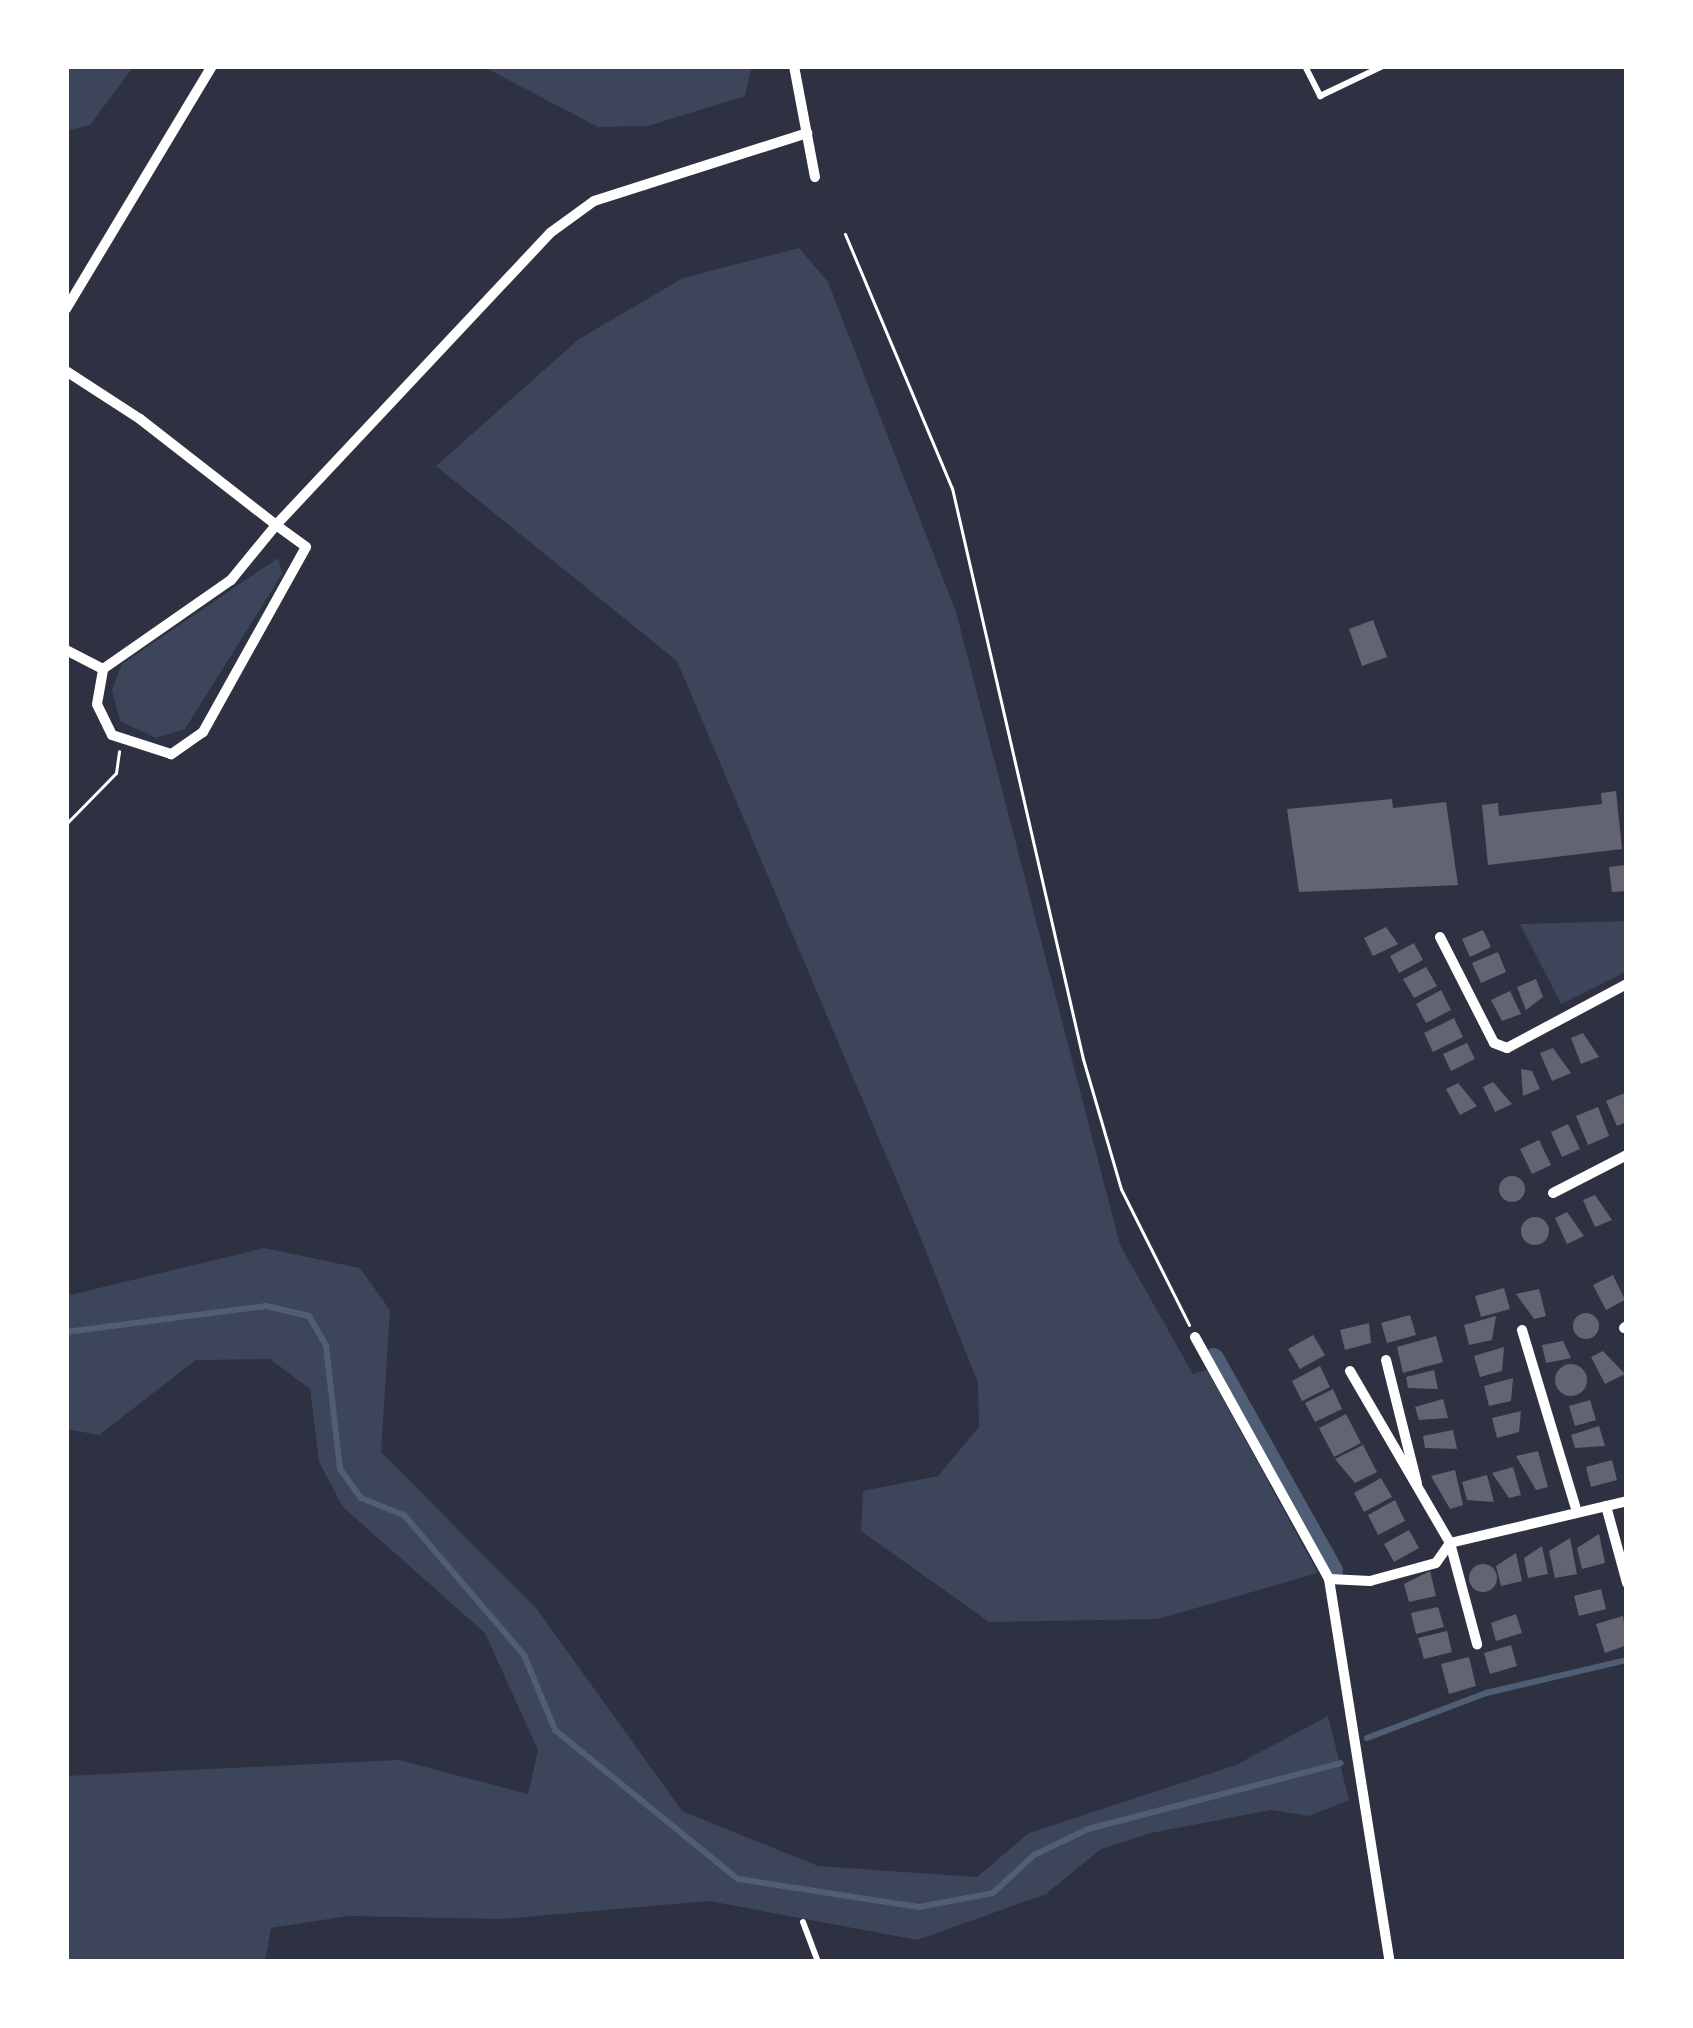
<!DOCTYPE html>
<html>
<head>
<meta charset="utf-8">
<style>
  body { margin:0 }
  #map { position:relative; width:1693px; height:2028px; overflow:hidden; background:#2d3142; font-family:"IBM Plex Sans",sans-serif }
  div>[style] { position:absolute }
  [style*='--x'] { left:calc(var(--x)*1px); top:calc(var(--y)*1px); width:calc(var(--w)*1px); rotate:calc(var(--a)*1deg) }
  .green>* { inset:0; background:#3c4559 }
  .stream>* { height:6px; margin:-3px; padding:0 3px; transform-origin:3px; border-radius:3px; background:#4f5d75 }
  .canal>* { height:21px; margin:-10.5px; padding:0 10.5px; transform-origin:10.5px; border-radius:10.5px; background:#4f5d75 }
  .building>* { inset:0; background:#626471 }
  .round { border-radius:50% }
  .path>* { height:3px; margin:-1.5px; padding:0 1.5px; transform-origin:1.5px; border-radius:1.5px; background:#fff }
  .service>* { height:6px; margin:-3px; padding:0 3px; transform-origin:3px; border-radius:3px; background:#fff }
  .minor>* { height:10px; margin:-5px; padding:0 5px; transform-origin:5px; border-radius:5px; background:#fff }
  span { translate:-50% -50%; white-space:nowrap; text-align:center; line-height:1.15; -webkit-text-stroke:10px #fff; paint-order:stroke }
  .frame { position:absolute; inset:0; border:69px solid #fff; pointer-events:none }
</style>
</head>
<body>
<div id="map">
  <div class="green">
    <i style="clip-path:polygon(66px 66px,134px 66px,90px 125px,66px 131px)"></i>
    <i style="clip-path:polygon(482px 66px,751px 66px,751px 69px,745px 96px,648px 126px,598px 127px)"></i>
    <i style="clip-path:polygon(799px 248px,828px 282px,956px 612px,1120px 1245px,1193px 1374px,1207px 1370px,1318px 1573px,1158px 1619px,989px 1622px,861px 1531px,863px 1491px,938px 1476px,979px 1427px,978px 1383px,918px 1231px,677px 661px,436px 466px,579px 339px,683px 278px)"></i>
    <i style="clip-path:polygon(278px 558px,282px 574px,185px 729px,156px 738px,120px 721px,112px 690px,122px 664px)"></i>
    <i style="clip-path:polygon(1627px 921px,1627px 971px,1561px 1004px,1520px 924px)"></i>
    <i style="clip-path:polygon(264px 1248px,360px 1268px,390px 1310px,381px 1452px,537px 1609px,682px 1811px,818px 1866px,977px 1877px,1029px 1833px,1236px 1765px,1328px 1716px,1349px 1800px,1309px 1816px,1271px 1810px,1151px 1833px,1101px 1849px,1046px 1894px,917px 1940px,709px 1901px,503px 1919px,348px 1916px,271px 1928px,265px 1962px,66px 1962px,66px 1776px,399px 1760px,528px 1794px,538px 1750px,485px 1633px,343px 1507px,319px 1462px,310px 1389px,270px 1359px,196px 1360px,99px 1435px,66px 1429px,66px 1296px)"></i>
  </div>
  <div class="stream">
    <i style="--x:66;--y:1332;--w:202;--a:-7.4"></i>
    <i style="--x:266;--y:1306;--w:44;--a:13.1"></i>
    <i style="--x:309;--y:1316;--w:34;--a:60"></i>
    <i style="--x:326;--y:1346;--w:124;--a:83.5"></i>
    <i style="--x:340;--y:1469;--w:36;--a:54"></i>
    <i style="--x:361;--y:1498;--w:46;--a:21.6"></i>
    <i style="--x:404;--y:1515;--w:184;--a:49.4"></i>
    <i style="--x:524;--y:1655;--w:81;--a:67.5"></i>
    <i style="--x:555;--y:1730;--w:236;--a:39.2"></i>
    <i style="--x:738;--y:1879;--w:183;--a:8.8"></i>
    <i style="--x:919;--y:1907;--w:75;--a:-10.7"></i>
    <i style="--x:993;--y:1893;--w:56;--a:-42.8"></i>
    <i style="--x:1034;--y:1855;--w:60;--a:-25.7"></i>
    <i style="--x:1088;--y:1829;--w:261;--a:-14.6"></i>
    <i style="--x:1367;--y:1738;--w:127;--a:-20.7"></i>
    <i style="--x:1486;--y:1693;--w:145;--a:-13.2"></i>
  </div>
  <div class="canal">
    <i style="--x:1213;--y:1358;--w:243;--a:60.7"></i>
  </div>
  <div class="building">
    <i style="clip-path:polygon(1373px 620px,1387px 657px,1362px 666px,1349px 629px)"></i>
    <i style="clip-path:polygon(1616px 791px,1622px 849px,1488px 865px,1482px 805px,1498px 803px,1499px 816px,1602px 804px,1601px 793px)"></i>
    <i style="clip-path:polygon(1392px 799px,1393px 808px,1446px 802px,1458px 885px,1299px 892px,1287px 809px)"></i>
    <i style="clip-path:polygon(1627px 865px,1627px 891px,1612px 892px,1609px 867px)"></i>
    <i style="clip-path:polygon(1386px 927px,1398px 944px,1373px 956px,1364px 938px)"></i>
    <i style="clip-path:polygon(1483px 930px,1491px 947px,1470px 957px,1462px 939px)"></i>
    <i style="clip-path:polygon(1414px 943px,1423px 960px,1399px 973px,1390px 956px)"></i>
    <i style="clip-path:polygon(1498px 952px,1506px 972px,1481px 983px,1472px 963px)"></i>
    <i style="clip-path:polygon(1426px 967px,1437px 986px,1414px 998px,1403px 979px)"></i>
    <i style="clip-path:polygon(1536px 979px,1543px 997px,1526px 1010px,1517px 987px)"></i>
    <i style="clip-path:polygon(1441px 990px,1451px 1010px,1426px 1023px,1416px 1004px)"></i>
    <i style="clip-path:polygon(1510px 991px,1521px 1014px,1502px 1021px,1491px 1000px)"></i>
    <i style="clip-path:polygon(1454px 1018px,1463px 1037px,1433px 1052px,1424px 1033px)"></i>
    <i style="clip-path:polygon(1583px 1033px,1599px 1057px,1581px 1064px,1571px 1038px)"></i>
    <i style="clip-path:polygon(1467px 1043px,1475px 1059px,1451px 1071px,1443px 1054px)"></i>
    <i style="clip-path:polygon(1553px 1048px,1571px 1073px,1552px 1081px,1540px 1053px)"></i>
    <i style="clip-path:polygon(1521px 1069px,1532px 1071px,1540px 1089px,1523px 1096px)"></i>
    <i style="clip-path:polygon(1493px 1082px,1512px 1104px,1495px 1112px,1483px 1087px)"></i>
    <i style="clip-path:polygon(1458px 1083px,1477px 1106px,1460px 1115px,1446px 1089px)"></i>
    <i style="clip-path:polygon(1627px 1092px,1627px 1122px,1617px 1126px,1606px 1101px)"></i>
    <i style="clip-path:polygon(1598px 1107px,1609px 1136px,1588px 1145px,1576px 1116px)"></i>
    <i style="clip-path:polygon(1568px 1124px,1580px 1149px,1562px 1157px,1551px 1132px)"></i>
    <i style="clip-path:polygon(1539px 1140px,1551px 1165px,1532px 1174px,1520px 1149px)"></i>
    <i class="round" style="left:1499px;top:1176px;width:26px;height:26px"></i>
    <i style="clip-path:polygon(1595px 1195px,1612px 1220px,1595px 1227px,1583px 1200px)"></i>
    <i style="clip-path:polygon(1567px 1212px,1584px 1236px,1567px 1244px,1555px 1218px)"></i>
    <i class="round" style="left:1521px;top:1217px;width:28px;height:28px"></i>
    <i style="clip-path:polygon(1613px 1275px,1625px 1300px,1606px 1310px,1593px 1285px)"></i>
    <i style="clip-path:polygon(1504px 1288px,1510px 1309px,1481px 1317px,1475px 1296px)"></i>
    <i style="clip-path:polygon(1539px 1289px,1546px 1316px,1534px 1319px,1516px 1294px)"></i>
    <i class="round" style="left:1573px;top:1313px;width:26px;height:26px"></i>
    <i style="clip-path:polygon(1410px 1315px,1416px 1335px,1387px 1343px,1381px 1323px)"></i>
    <i style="clip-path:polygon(1496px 1316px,1492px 1340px,1469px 1345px,1464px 1325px)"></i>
    <i style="clip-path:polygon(1369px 1323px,1371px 1343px,1345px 1350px,1340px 1330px)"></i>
    <i style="clip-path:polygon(1313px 1335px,1325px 1355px,1300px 1369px,1288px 1349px)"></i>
    <i style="clip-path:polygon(1436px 1336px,1443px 1362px,1403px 1373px,1397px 1347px)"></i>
    <i style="clip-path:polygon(1563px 1341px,1571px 1358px,1546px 1363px,1542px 1345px)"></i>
    <i style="clip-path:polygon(1504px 1347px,1502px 1371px,1480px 1377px,1474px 1356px)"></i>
    <i style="clip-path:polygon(1603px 1351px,1625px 1374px,1605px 1384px,1591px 1357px)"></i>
    <i class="round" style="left:1555px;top:1364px;width:32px;height:32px"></i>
    <i style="clip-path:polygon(1320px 1366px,1330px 1387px,1302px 1401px,1292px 1381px)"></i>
    <i style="clip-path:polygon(1434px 1370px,1438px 1389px,1408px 1388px,1406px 1377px)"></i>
    <i style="clip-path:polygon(1513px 1378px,1511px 1401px,1489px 1406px,1484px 1386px)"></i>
    <i style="clip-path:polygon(1333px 1389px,1342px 1409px,1315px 1422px,1305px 1403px)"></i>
    <i style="clip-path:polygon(1443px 1399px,1448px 1418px,1419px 1420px,1415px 1407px)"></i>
    <i style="clip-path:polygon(1590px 1400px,1596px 1420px,1575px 1426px,1569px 1406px)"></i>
    <i style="clip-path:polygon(1521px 1411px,1519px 1432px,1497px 1438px,1492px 1418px)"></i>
    <i style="clip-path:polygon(1346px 1414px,1361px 1443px,1334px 1457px,1319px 1428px)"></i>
    <i style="clip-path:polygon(1599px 1426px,1605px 1446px,1575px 1448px,1571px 1435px)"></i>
    <i style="clip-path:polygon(1453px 1430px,1457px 1449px,1425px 1448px,1423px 1436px)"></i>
    <i style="clip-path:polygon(1363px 1445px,1377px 1472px,1355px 1483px,1335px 1459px)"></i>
    <i style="clip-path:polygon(1538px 1451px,1548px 1487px,1536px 1490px,1516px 1456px)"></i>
    <i style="clip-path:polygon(1612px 1460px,1617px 1480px,1591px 1487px,1586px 1467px)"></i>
    <i style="clip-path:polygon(1513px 1467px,1521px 1495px,1509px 1498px,1492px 1473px)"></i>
    <i style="clip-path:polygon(1455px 1470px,1463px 1505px,1450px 1509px,1431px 1476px)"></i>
    <i style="clip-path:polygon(1487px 1475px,1494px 1502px,1467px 1500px,1462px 1482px)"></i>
    <i style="clip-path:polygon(1381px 1478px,1392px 1497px,1364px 1512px,1354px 1493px)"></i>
    <i style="clip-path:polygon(1395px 1500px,1405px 1521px,1378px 1535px,1368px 1515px)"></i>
    <i style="clip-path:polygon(1409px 1530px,1419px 1548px,1394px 1562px,1384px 1544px)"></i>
    <i style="clip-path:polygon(1599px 1534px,1605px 1563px,1582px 1569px,1577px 1548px)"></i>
    <i style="clip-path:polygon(1570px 1538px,1577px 1574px,1555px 1578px,1549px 1551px)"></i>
    <i style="clip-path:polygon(1542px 1546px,1548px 1574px,1528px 1578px,1524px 1558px)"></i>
    <i style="clip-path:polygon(1516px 1553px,1522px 1581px,1501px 1586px,1496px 1566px)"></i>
    <i class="round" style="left:1469px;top:1564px;width:28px;height:28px"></i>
    <i style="clip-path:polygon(1430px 1571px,1436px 1596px,1409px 1602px,1404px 1584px)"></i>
    <i style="clip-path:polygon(1601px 1589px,1606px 1609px,1579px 1616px,1574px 1596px)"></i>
    <i style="clip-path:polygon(1438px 1607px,1444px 1627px,1416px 1634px,1411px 1613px)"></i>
    <i style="clip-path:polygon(1516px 1614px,1522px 1633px,1496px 1641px,1491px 1623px)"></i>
    <i style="clip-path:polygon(1623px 1616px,1627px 1645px,1605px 1653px,1596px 1624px)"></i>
    <i style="clip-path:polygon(1447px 1631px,1452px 1652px,1424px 1659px,1418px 1638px)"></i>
    <i style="clip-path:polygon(1511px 1645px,1517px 1666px,1490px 1674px,1484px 1653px)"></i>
    <i style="clip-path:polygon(1469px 1657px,1476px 1686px,1449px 1694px,1441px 1664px)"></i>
  </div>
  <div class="path">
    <i style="--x:845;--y:234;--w:276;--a:67.2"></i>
    <i style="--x:952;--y:488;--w:586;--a:77.08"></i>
    <i style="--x:1083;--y:1059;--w:135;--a:73.7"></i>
    <i style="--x:1121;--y:1189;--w:152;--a:63.4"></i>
    <i style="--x:66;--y:824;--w:71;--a:-45.6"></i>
    <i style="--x:116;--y:773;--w:22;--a:-82"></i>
  </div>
  <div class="service">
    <i style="--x:1305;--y:66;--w:34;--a:63"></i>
    <i style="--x:1320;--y:96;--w:70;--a:-25.5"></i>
    <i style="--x:803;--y:1922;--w:43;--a:69.4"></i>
  </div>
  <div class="minor">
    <i style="--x:794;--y:66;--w:113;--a:79.3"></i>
    <i style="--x:66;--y:309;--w:283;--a:-59"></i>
    <i style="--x:66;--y:371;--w:88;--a:33"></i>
    <i style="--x:140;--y:419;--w:172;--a:37.9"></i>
    <i style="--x:276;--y:525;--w:37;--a:36"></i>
    <i style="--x:306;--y:547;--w:212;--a:119.1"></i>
    <i style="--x:203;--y:732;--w:39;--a:145"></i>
    <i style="--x:171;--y:754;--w:62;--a:-162.1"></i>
    <i style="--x:112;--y:735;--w:34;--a:-116"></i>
    <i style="--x:97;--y:704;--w:36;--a:-80"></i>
    <i style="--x:103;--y:669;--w:156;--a:-34.8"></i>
    <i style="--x:231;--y:580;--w:71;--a:-50.7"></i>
    <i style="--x:276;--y:525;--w:400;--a:-46.8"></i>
    <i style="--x:550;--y:233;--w:54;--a:-36"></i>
    <i style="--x:594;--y:201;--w:224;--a:-17.7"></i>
    <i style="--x:66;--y:650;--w:42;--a:27.2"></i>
    <i style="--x:1440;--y:937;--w:119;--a:63"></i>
    <i style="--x:1494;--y:1043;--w:14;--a:21"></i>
    <i style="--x:1507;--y:1048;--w:136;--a:-28.1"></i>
    <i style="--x:1553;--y:1193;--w:83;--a:-27.2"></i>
    <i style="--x:1624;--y:1328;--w:4;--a:-34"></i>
    <i style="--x:1522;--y:1330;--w:184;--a:73.2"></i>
    <i style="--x:1195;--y:1337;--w:277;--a:61"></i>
    <i style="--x:1329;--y:1579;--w:388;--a:81"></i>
    <i style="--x:1386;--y:1360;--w:127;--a:75.9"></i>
    <i style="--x:1350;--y:1371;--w:199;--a:59.8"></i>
    <i style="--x:1450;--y:1543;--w:105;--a:75"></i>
    <i style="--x:1606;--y:1506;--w:80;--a:74.7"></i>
    <i style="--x:1329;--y:1579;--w:41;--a:2.8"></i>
    <i style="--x:1370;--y:1581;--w:68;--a:-15.3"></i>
    <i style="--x:1436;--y:1563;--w:24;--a:-55"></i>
    <i style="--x:1450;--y:1543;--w:182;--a:-13.3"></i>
  </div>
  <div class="frame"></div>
</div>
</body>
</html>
